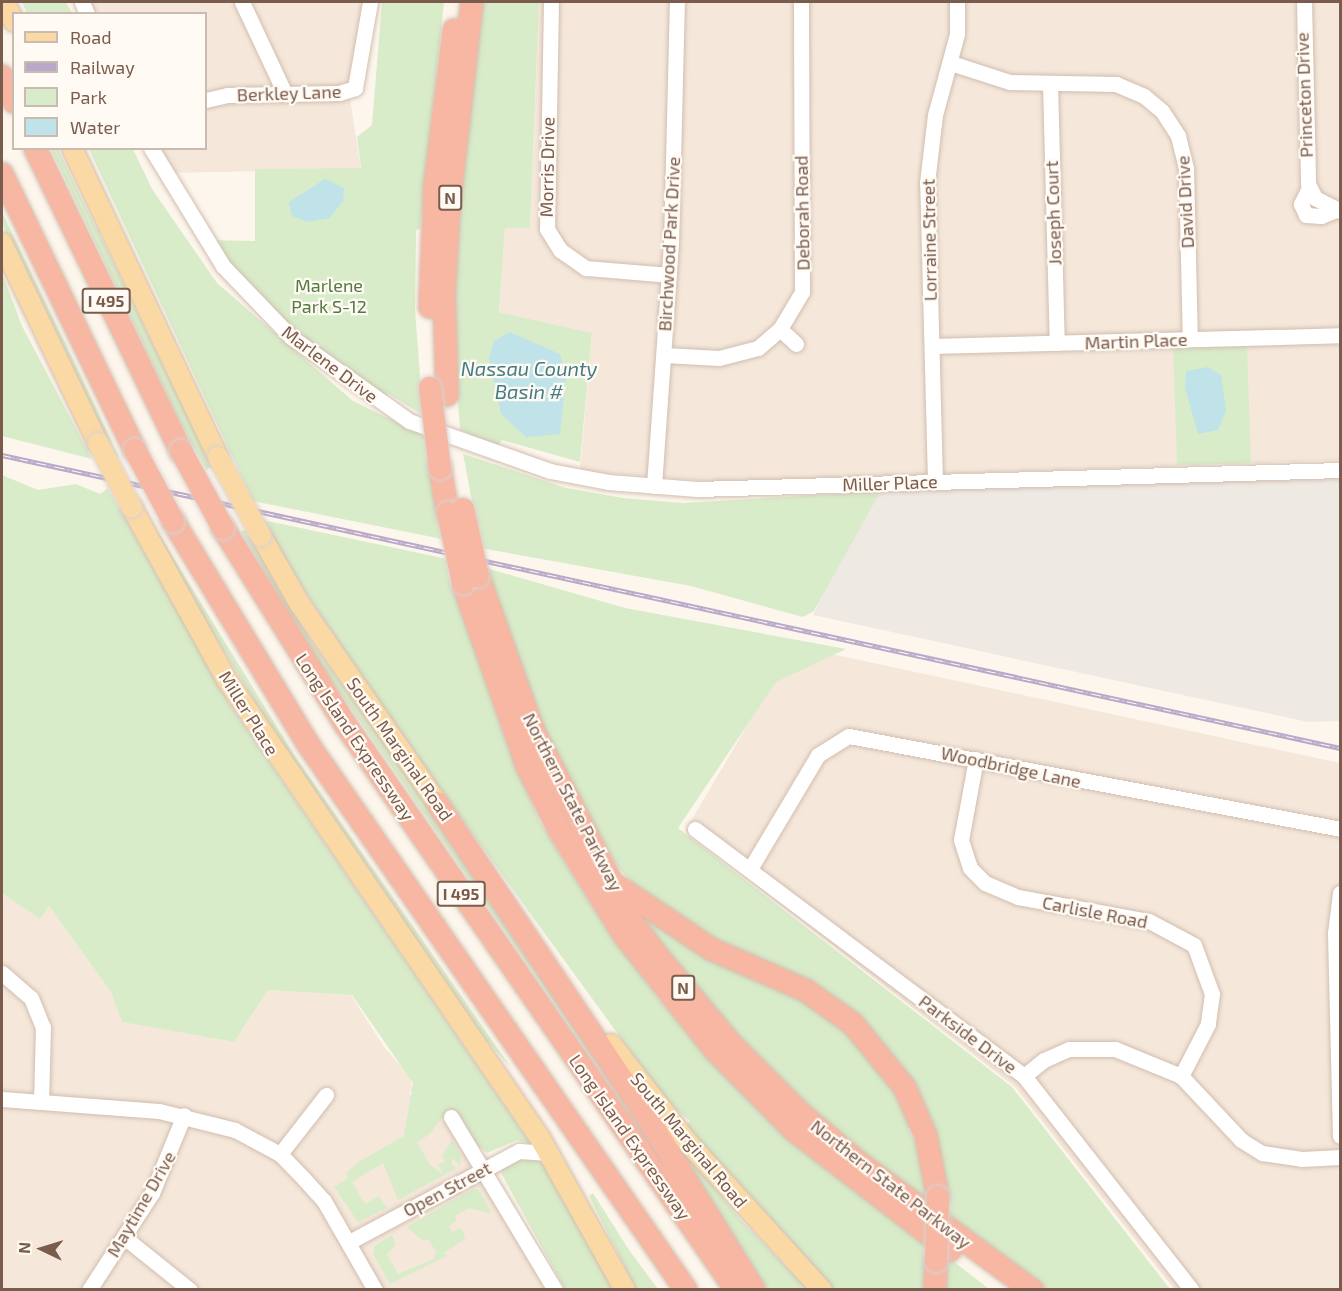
<!DOCTYPE html>
<html>
<head>
<meta charset="utf-8">
<style>
  body { margin:0 }
  #map { position:relative; width:1342px; height:1291px; overflow:hidden; background:#fdf6ec; font-family:"Exo 2",sans-serif }
  div>[style] { position:absolute }
  [style*='--x'] { left:calc(var(--x)*1px); top:calc(var(--y)*1px); width:calc(var(--w)*1px); rotate:calc(var(--a)*1deg) }
  .residential>* { inset:0; background:#f5e8da }
  .industrial>* { inset:0; background:#efe9e4 }
  .green>* { inset:0; background:#d8ecc9 }
  .water>* { inset:0; background:#bfe3e8 }
  .roads { filter:drop-shadow(0 0 2px #d1beb0) drop-shadow(0 0 2px #d1beb0) }
  .minor>* { height:15px; margin:-7.5px; padding:0 7.5px; transform-origin:7.5px; border-radius:7.5px; background:#fff }
  .major>* { height:20px; margin:-10px; padding:0 10px; transform-origin:10px; border-radius:10px; background:#fbd9a5 }
  .highway>* { height:22px; margin:-11px; padding:0 11px; transform-origin:11px; border-radius:11px; background:#f7b7a3 }
  .rail>* { height:5px; margin-top:-2.5px; transform-origin:0; background:repeating-linear-gradient(90deg,#fffaf3 0 9px,#b9a8c9 0 18px); box-sizing:border-box; border-block:2px solid #b9a8c9 }
  .bridges { filter:drop-shadow(0 0 2px #dad1cd) drop-shadow(0 0 2px #dad1cd) }
  .major-bridge>* { height:20px; margin:-10px; padding:0 10px; transform-origin:10px; border-radius:10px; background:#fbd9a5 }
  .highway-bridge>* { height:22px; margin:-11px; padding:0 11px; transform-origin:11px; border-radius:11px; background:#f7b7a3 }
  span { translate:-50% -50%; white-space:nowrap; text-align:center; line-height:1.15; -webkit-text-stroke:4.5px #fffaf3; paint-order:stroke }
  .shield-label span { padding:2px 4px; background:#fffaf3; border:2px solid; border-radius:4px; -webkit-text-stroke-width:0 }
  .shield-label { font-size:16px; color:#7a5c4d; font-weight:700 }
  .street-label { font-size:18px; color:#7a5c4d }
  .park-label { font-size:18px; color:#537a41 }
  .water-label { font-size:20px; color:#437c86; font-style:italic }
  .frame { position:absolute; inset:0; border:3px solid #7a5c4d; pointer-events:none }
  .legend { position:absolute; left:12px; top:12px; width:195px; height:138px; box-sizing:border-box; background:#fffaf3; border:2px solid #cabbb1; margin:0; padding:8px 10px; list-style:none; font-size:18px; color:#7a5c4d }
  .legend li { display:flex; align-items:center; gap:12px; height:30px }
  .legend b { width:30px; border:2px solid #cabbb1 }
  .north { position:absolute; left:12px; top:1219px; width:60px; height:60px; -webkit-text-stroke:4px #fffaf3; paint-order:stroke; rotate:274deg; font-size:16px; font-weight:700; line-height:24px; text-align:center; color:#7a5c4d }
  .north::after { content:''; display:block; margin:auto; width:21px; height:27px; background:#7a5c4d; clip-path:polygon(50% 0,100% 100%,50% 72%,0 100%) }
</style>
</head>
<body>
<div id="map">
  <div class="residential">
    <i style="clip-path:polygon(82px 2px,370px 2px,349px 92px,361px 169px,164px 173px,151px 149px,206px 148px,206px 14px,87px 13px)"></i>
    <i style="clip-path:polygon(539px 2px,1340px 2px,1340px 460px,720px 482px,580px 471px,592px 333px,499px 312px,505px 227px,530px 228px)"></i>
    <i style="clip-path:polygon(794px 646px,1340px 763px,1340px 1289px,1174px 1289px,1015px 1087px,685px 831px)"></i>
    <i style="clip-path:polygon(2px 893px,40px 918px,49px 906px,111px 992px,123px 1022px,234px 1042px,268px 990px,351px 995px,384px 1047px,409px 1075px,413px 1089px,409px 1094px,447px 1111px,555px 1289px,2px 1289px)"></i>
  </div>
  <div class="industrial">
    <i style="clip-path:polygon(1340px 477px,1340px 721px,1308px 722px,813px 615px,876px 490px)"></i>
  </div>
  <div class="green">
    <i style="clip-path:polygon(22px 2px,66px 2px,72px 13px,27px 13px)"></i>
    <i style="clip-path:polygon(382px 2px,444px 2px,420px 229px,416px 230px,415px 310px,423px 415px,387px 393px,387px 407px,291px 337px,205px 240px,255px 241px,255px 169px,361px 168px,357px 137px,372px 125px)"></i>
    <i style="clip-path:polygon(481px 2px,539px 2px,530px 228px,505px 228px,499px 312px,592px 333px,580px 462px,502px 440px,498px 446px,460px 430px,449px 285px)"></i>
    <i style="clip-path:polygon(51px 149px,58px 149px,212px 467px,206px 470px,180px 421px)"></i>
    <i style="clip-path:polygon(89px 149px,133px 149px,152px 189px,217px 283px,353px 401px,425px 436px,442px 539px,253px 501px)"></i>
    <i style="clip-path:polygon(2px 212px,76px 365px,119px 457px,113px 455px,2px 224px)"></i>
    <i style="clip-path:polygon(2px 273px,22px 326px,92px 459px,2px 436px)"></i>
    <i style="clip-path:polygon(1247px 344px,1251px 463px,1177px 465px,1173px 346px)"></i>
    <i style="clip-path:polygon(463px 454px,566px 488px,623px 498px,683px 503px,869px 492px,878px 496px,814px 611px,803px 617px,691px 586px,481px 548px)"></i>
    <i style="clip-path:polygon(2px 475px,38px 490px,76px 484px,100px 494px,108px 488px,230px 705px,530px 1143px,517px 1140px,487px 1153px,460px 1130px,447px 1111px,430px 1134px,417px 1142px,430px 1165px,443px 1174px,438px 1164px,445px 1162px,442px 1155px,452px 1140px,461px 1156px,460px 1166px,453px 1158px,451px 1164px,457px 1168px,398px 1200px,383px 1163px,352px 1182px,365px 1204px,379px 1196px,387px 1208px,358px 1222px,334px 1187px,348px 1178px,346px 1173px,360px 1161px,404px 1136px,413px 1083px,352px 995px,268px 990px,234px 1042px,122px 1022px,111px 992px,49px 906px,40px 919px,2px 893px)"></i>
    <i style="clip-path:polygon(139px 502px,295px 756px,512px 1069px,485px 1039px,290px 759px,183px 584px)"></i>
    <i style="clip-path:polygon(263px 520px,447px 559px,450px 587px,459px 594px,505px 739px,540px 822px,605px 926px,659px 999px,787px 1137px,924px 1242px,926px 1289px,832px 1289px,685px 1127px,690px 1121px,668px 1103px,405px 741px,308px 596px)"></i>
    <i style="clip-path:polygon(245px 530px,311px 641px,480px 878px,637px 1122px,306px 643px,241px 531px)"></i>
    <i style="clip-path:polygon(486px 568px,625px 608px,846px 649px,776px 682px,678px 828px,1012px 1087px,1170px 1289px,1044px 1289px,948px 1223px,943px 1181px,867px 1028px,703px 939px,652px 904px,617px 866px,538px 722px)"></i>
    <i style="clip-path:polygon(637px 914px,796px 993px,844px 1025px,876px 1058px,914px 1126px,908px 1128px,923px 1159px,926px 1207px,834px 1134px,722px 1026px)"></i>
    <i style="clip-path:polygon(648px 1107px,740px 1219px,807px 1289px,762px 1289px)"></i>
    <i style="clip-path:polygon(530px 1154px,543px 1164px,613px 1289px,565px 1289px,501px 1173px,504px 1167px)"></i>
    <i style="clip-path:polygon(473px 1189px,479px 1190px,492px 1214px,469px 1208px,455px 1216px,457px 1221px,449px 1226px,453px 1232px,461px 1228px,466px 1238px,444px 1253px,447px 1256px,390px 1284px,373px 1254px,374px 1246px,392px 1235px,396px 1245px,387px 1254px,398px 1274px,434px 1259px,436px 1252px,428px 1239px,423px 1241px,407px 1227px)"></i>
    <i style="clip-path:polygon(593px 1193px,629px 1250px,658px 1289px,636px 1289px,589px 1196px)"></i>
    <i style="clip-path:polygon(944px 1254px,989px 1289px,942px 1290px)"></i>
  </div>
  <div class="water">
    <i style="clip-path:polygon(325px 179px,344px 188px,343px 201px,330px 218px,308px 222px,292px 216px,289px 202px)"></i>
    <i style="clip-path:polygon(510px 332px,560px 354px,566px 378px,560px 434px,526px 437px,501px 414px,489px 358px,494px 341px)"></i>
    <i style="clip-path:polygon(1208px 367px,1221px 375px,1226px 411px,1218px 430px,1198px 434px,1185px 388px,1186px 371px)"></i>
  </div>
  <div class="roads">
    <div class="minor">
      <i style="--x:82;--y:2;--w:13;--a:67"></i>
      <i style="--x:242;--y:2;--w:102;--a:64.9"></i>
      <i style="--x:551;--y:2;--w:227;--a:91"></i>
      <i style="--x:547;--y:229;--w:25;--a:58"></i>
      <i style="--x:560;--y:250;--w:32;--a:35"></i>
      <i style="--x:586;--y:268;--w:83;--a:4.8"></i>
      <i style="--x:1304;--y:2;--w:182;--a:88.7"></i>
      <i style="--x:1308;--y:184;--w:16;--a:63"></i>
      <i style="--x:1315;--y:198;--w:28;--a:27"></i>
      <i style="--x:951;--y:63;--w:62;--a:17.9"></i>
      <i style="--x:1010;--y:82;--w:106;--a:1.1"></i>
      <i style="--x:1116;--y:84;--w:30;--a:23"></i>
      <i style="--x:1144;--y:96;--w:23;--a:40"></i>
      <i style="--x:1162;--y:111;--w:30;--a:57"></i>
      <i style="--x:1178;--y:136;--w:34;--a:76"></i>
      <i style="--x:1186;--y:169;--w:170;--a:88.7"></i>
      <i style="--x:1050;--y:83;--w:260;--a:88.5"></i>
      <i style="--x:206;--y:100;--w:22;--a:-13"></i>
      <i style="--x:227;--y:95;--w:112;--a:-1"></i>
      <i style="--x:339;--y:93;--w:17;--a:-17"></i>
      <i style="--x:355;--y:88;--w:87;--a:-80.1"></i>
      <i style="--x:151;--y:148;--w:138;--a:58.6"></i>
      <i style="--x:223;--y:266;--w:98;--a:46.2"></i>
      <i style="--x:291;--y:337;--w:145;--a:35.4"></i>
      <i style="--x:409;--y:421;--w:150;--a:19.5"></i>
      <i style="--x:550;--y:471;--w:59;--a:10.7"></i>
      <i style="--x:608;--y:482;--w:89;--a:4.5"></i>
      <i style="--x:697;--y:489;--w:643;--a:-1.69"></i>
      <i style="--x:1309;--y:188;--w:18;--a:117"></i>
      <i style="--x:1301;--y:204;--w:12;--a:66"></i>
      <i style="--x:1306;--y:215;--w:15;--a:4"></i>
      <i style="--x:1321;--y:216;--w:16;--a:-22"></i>
      <i style="--x:780;--y:329;--w:22;--a:43"></i>
      <i style="--x:932;--y:346;--w:408;--a:-1.5"></i>
      <i style="--x:664;--y:355;--w:55;--a:3.1"></i>
      <i style="--x:719;--y:358;--w:40;--a:-14.4"></i>
      <i style="--x:758;--y:348;--w:29;--a:-41"></i>
      <i style="--x:780;--y:329;--w:43;--a:-59.3"></i>
      <i style="--x:802;--y:292;--w:290;--a:-90.2"></i>
      <i style="--x:935;--y:481;--w:298;--a:-91.5"></i>
      <i style="--x:927;--y:183;--w:68;--a:-83.3"></i>
      <i style="--x:935;--y:115;--w:84;--a:-74.8"></i>
      <i style="--x:957;--y:34;--w:32;--a:-90"></i>
      <i style="--x:654;--y:486;--w:244;--a:-86"></i>
      <i style="--x:671;--y:243;--w:241;--a:-88.6"></i>
      <i style="--x:976;--y:759;--w:82;--a:100.5"></i>
      <i style="--x:961;--y:840;--w:29;--a:72"></i>
      <i style="--x:970;--y:868;--w:21;--a:45"></i>
      <i style="--x:985;--y:883;--w:36;--a:23"></i>
      <i style="--x:1018;--y:897;--w:133;--a:10.4"></i>
      <i style="--x:1149;--y:921;--w:51;--a:28.1"></i>
      <i style="--x:1194;--y:945;--w:52;--a:69.8"></i>
      <i style="--x:1212;--y:994;--w:30;--a:98"></i>
      <i style="--x:1208;--y:1024;--w:59;--a:117.4"></i>
      <i style="--x:695;--y:829;--w:411;--a:36.9"></i>
      <i style="--x:1024;--y:1076;--w:272;--a:51.9"></i>
      <i style="--x:750;--y:869;--w:133;--a:-59.2"></i>
      <i style="--x:818;--y:755;--w:36;--a:-32"></i>
      <i style="--x:849;--y:736;--w:500;--a:10.7"></i>
      <i style="--x:1340;--y:893;--w:40;--a:97.1"></i>
      <i style="--x:1335;--y:933;--w:203;--a:88.6"></i>
      <i style="--x:2;--y:973;--w:38;--a:41"></i>
      <i style="--x:31;--y:998;--w:31;--a:68"></i>
      <i style="--x:43;--y:1027;--w:75;--a:91.5"></i>
      <i style="--x:1024;--y:1076;--w:26;--a:-39"></i>
      <i style="--x:1044;--y:1060;--w:27;--a:-24"></i>
      <i style="--x:1069;--y:1049;--w:46;--a:0"></i>
      <i style="--x:1115;--y:1049;--w:71;--a:22.2"></i>
      <i style="--x:1181;--y:1076;--w:88;--a:46.8"></i>
      <i style="--x:1241;--y:1140;--w:25;--a:32"></i>
      <i style="--x:1262;--y:1153;--w:40;--a:8.5"></i>
      <i style="--x:1302;--y:1159;--w:38;--a:-3"></i>
      <i style="--x:2;--y:1099;--w:157;--a:4.4"></i>
      <i style="--x:159;--y:1111;--w:78;--a:14"></i>
      <i style="--x:235;--y:1130;--w:51;--a:28.1"></i>
      <i style="--x:280;--y:1154;--w:36;--a:46"></i>
      <i style="--x:305;--y:1180;--w:28;--a:48"></i>
      <i style="--x:324;--y:1201;--w:103;--a:60.2"></i>
      <i style="--x:451;--y:1117;--w:202;--a:59"></i>
      <i style="--x:280;--y:1154;--w:75;--a:-52.1"></i>
      <i style="--x:124;--y:1237;--w:85;--a:38.8"></i>
      <i style="--x:349;--y:1242;--w:193;--a:-28.2"></i>
      <i style="--x:519;--y:1151;--w:30;--a:4"></i>
      <i style="--x:89;--y:1290;--w:116;--a:-57"></i>
      <i style="--x:152;--y:1193;--w:84;--a:-67.7"></i>
    </div>
    <div class="major">
      <i style="--x:4;--y:2;--w:22;--a:63"></i>
      <i style="--x:72;--y:148;--w:342;--a:64.7"></i>
      <i style="--x:2;--y:243;--w:222;--a:64.4"></i>
      <i style="--x:132;--y:508;--w:196;--a:61.1"></i>
      <i style="--x:227;--y:680;--w:555;--a:55.65"></i>
      <i style="--x:540;--y:1138;--w:174;--a:60.8"></i>
      <i style="--x:261;--y:536;--w:77;--a:60.4"></i>
      <i style="--x:299;--y:603;--w:258;--a:55.3"></i>
      <i style="--x:611;--y:1044;--w:128;--a:52"></i>
      <i style="--x:690;--y:1145;--w:196;--a:47.7"></i>
    </div>
    <div class="highway">
      <i style="--x:2;--y:76;--w:29;--a:65"></i>
      <i style="--x:35;--y:148;--w:336;--a:64.3"></i>
      <i style="--x:2;--y:174;--w:306;--a:64.3"></i>
      <i style="--x:430;--y:307;--w:122;--a:-87.7"></i>
      <i style="--x:435;--y:185;--w:156;--a:-83"></i>
      <i style="--x:447;--y:395;--w:99;--a:-91.7"></i>
      <i style="--x:444;--y:296;--w:90;--a:-86.8"></i>
      <i style="--x:449;--y:206;--w:205;--a:-83.6"></i>
      <i style="--x:440;--y:468;--w:46;--a:79.9"></i>
      <i style="--x:173;--y:521;--w:264;--a:58.8"></i>
      <i style="--x:310;--y:747;--w:660;--a:55.3"></i>
      <i style="--x:223;--y:528;--w:231;--a:58.1"></i>
      <i style="--x:345;--y:724;--w:688;--a:55.36"></i>
      <i style="--x:478;--y:576;--w:166;--a:70.3"></i>
      <i style="--x:534;--y:732;--w:214;--a:62.7"></i>
      <i style="--x:632;--y:922;--w:40;--a:53"></i>
      <i style="--x:656;--y:954;--w:117;--a:50.2"></i>
      <i style="--x:731;--y:1044;--w:98;--a:45"></i>
      <i style="--x:800;--y:1113;--w:77;--a:40.3"></i>
      <i style="--x:859;--y:1163;--w:215;--a:36.3"></i>
      <i style="--x:463;--y:583;--w:194;--a:70.7"></i>
      <i style="--x:527;--y:766;--w:72;--a:63.4"></i>
      <i style="--x:559;--y:830;--w:123;--a:58.2"></i>
      <i style="--x:624;--y:935;--w:145;--a:51.7"></i>
      <i style="--x:714;--y:1049;--w:114;--a:45.4"></i>
      <i style="--x:794;--y:1130;--w:197;--a:37.6"></i>
      <i style="--x:437;--y:803;--w:365;--a:56.2"></i>
      <i style="--x:640;--y:1106;--w:216;--a:58.2"></i>
      <i style="--x:617;--y:886;--w:113;--a:33.8"></i>
      <i style="--x:711;--y:949;--w:103;--a:23.6"></i>
      <i style="--x:805;--y:990;--w:59;--a:35.3"></i>
      <i style="--x:853;--y:1024;--w:82;--a:50.9"></i>
      <i style="--x:905;--y:1088;--w:52;--a:66.4"></i>
      <i style="--x:926;--y:1136;--w:62;--a:78.9"></i>
      <i style="--x:935;--y:1290;--w:29;--a:-88"></i>
    </div>
  </div>
  <div class="rail">
    <i style="--x:2;--y:455;--w:1370;--a:12.35"></i>
  </div>
  <div class="bridges">
    <div class="major-bridge">
      <i style="--x:98;--y:443;--w:73;--a:62.4"></i>
      <i style="--x:218;--y:457;--w:90;--a:61.4"></i>
    </div>
    <div class="highway-bridge">
      <i style="--x:430;--y:388;--w:81;--a:82.9"></i>
      <i style="--x:135;--y:450;--w:81;--a:61.8"></i>
      <i style="--x:181;--y:451;--w:88;--a:61.4"></i>
      <i style="--x:463;--y:509;--w:69;--a:77.4"></i>
      <i style="--x:448;--y:513;--w:72;--a:77.9"></i>
      <i style="--x:936;--y:1261;--w:64;--a:-88.2"></i>
    </div>
  </div>
  <div class="shield-label">
    <span style="left:450px;top:198px">N</span>
    <span style="left:106px;top:301px">I 495</span>
    <span style="left:461px;top:894px">I 495</span>
    <span style="left:683px;top:988px">N</span>
  </div>
  <div class="street-label">
    <span style="left:289px;top:93px;rotate:-2deg">Berkley Lane</span>
    <span style="left:1304px;top:95px;rotate:-92deg">Princeton Drive</span>
    <span style="left:547px;top:167px;rotate:-89deg">Morris Drive</span>
    <span style="left:1185px;top:202px;rotate:-93deg">David Drive</span>
    <span style="left:802px;top:213px;rotate:-91deg">Deborah Road</span>
    <span style="left:1053px;top:213px;rotate:-92deg">Joseph Court</span>
    <span style="left:929px;top:240px;rotate:-91deg">Lorraine Street</span>
    <span style="left:669px;top:244px;rotate:-87deg">Birchwood Park Drive</span>
    <span style="left:1136px;top:341px;rotate:-2deg">Martin Place</span>
    <span style="left:330px;top:364px;rotate:37deg">Marlene Drive</span>
    <span style="left:890px;top:483px;rotate:-2deg">Miller Place</span>
    <span style="left:249px;top:713px;rotate:58deg">Miller Place</span>
    <span style="left:355px;top:737px;rotate:56deg">Long Island Expressway</span>
    <span style="left:400px;top:749px;rotate:55deg">South Marginal Road</span>
    <span style="left:1011px;top:767px;rotate:12deg">Woodbridge Lane</span>
    <span style="left:573px;top:802px;rotate:63deg">Northern State Parkway</span>
    <span style="left:1095px;top:912px;rotate:11deg">Carlisle Road</span>
    <span style="left:968px;top:1034px;rotate:37deg">Parkside Drive</span>
    <span style="left:630px;top:1137px;rotate:55deg">Long Island Expressway</span>
    <span style="left:689px;top:1140px;rotate:50deg">South Marginal Road</span>
    <span style="left:891px;top:1184px;rotate:38deg">Northern State Parkway</span>
    <span style="left:447px;top:1189px;rotate:-28deg">Open Street</span>
    <span style="left:141px;top:1204px;rotate:-60deg">Maytime Drive</span>
  </div>
  <div class="park-label">
    <span style="left:329px;top:296px">Marlene<br>Park S-12</span>
  </div>
  <div class="water-label">
    <span style="left:529px;top:380px">Nassau County<br>Basin #</span>
  </div>
  <div class="frame"></div>
  <ul class="legend">
  <li><b style="height:8px;background:#fbd9a5"></b>Road</li>
  <li><b style="height:8px;background:#b9a8c9"></b>Railway</li>
  <li><b style="height:16px;background:#d8ecc9"></b>Park</li>
  <li><b style="height:16px;background:#bfe3e8"></b>Water</li>
  </ul>
  <div class="north">N</div>
</div>
</body>
</html>
